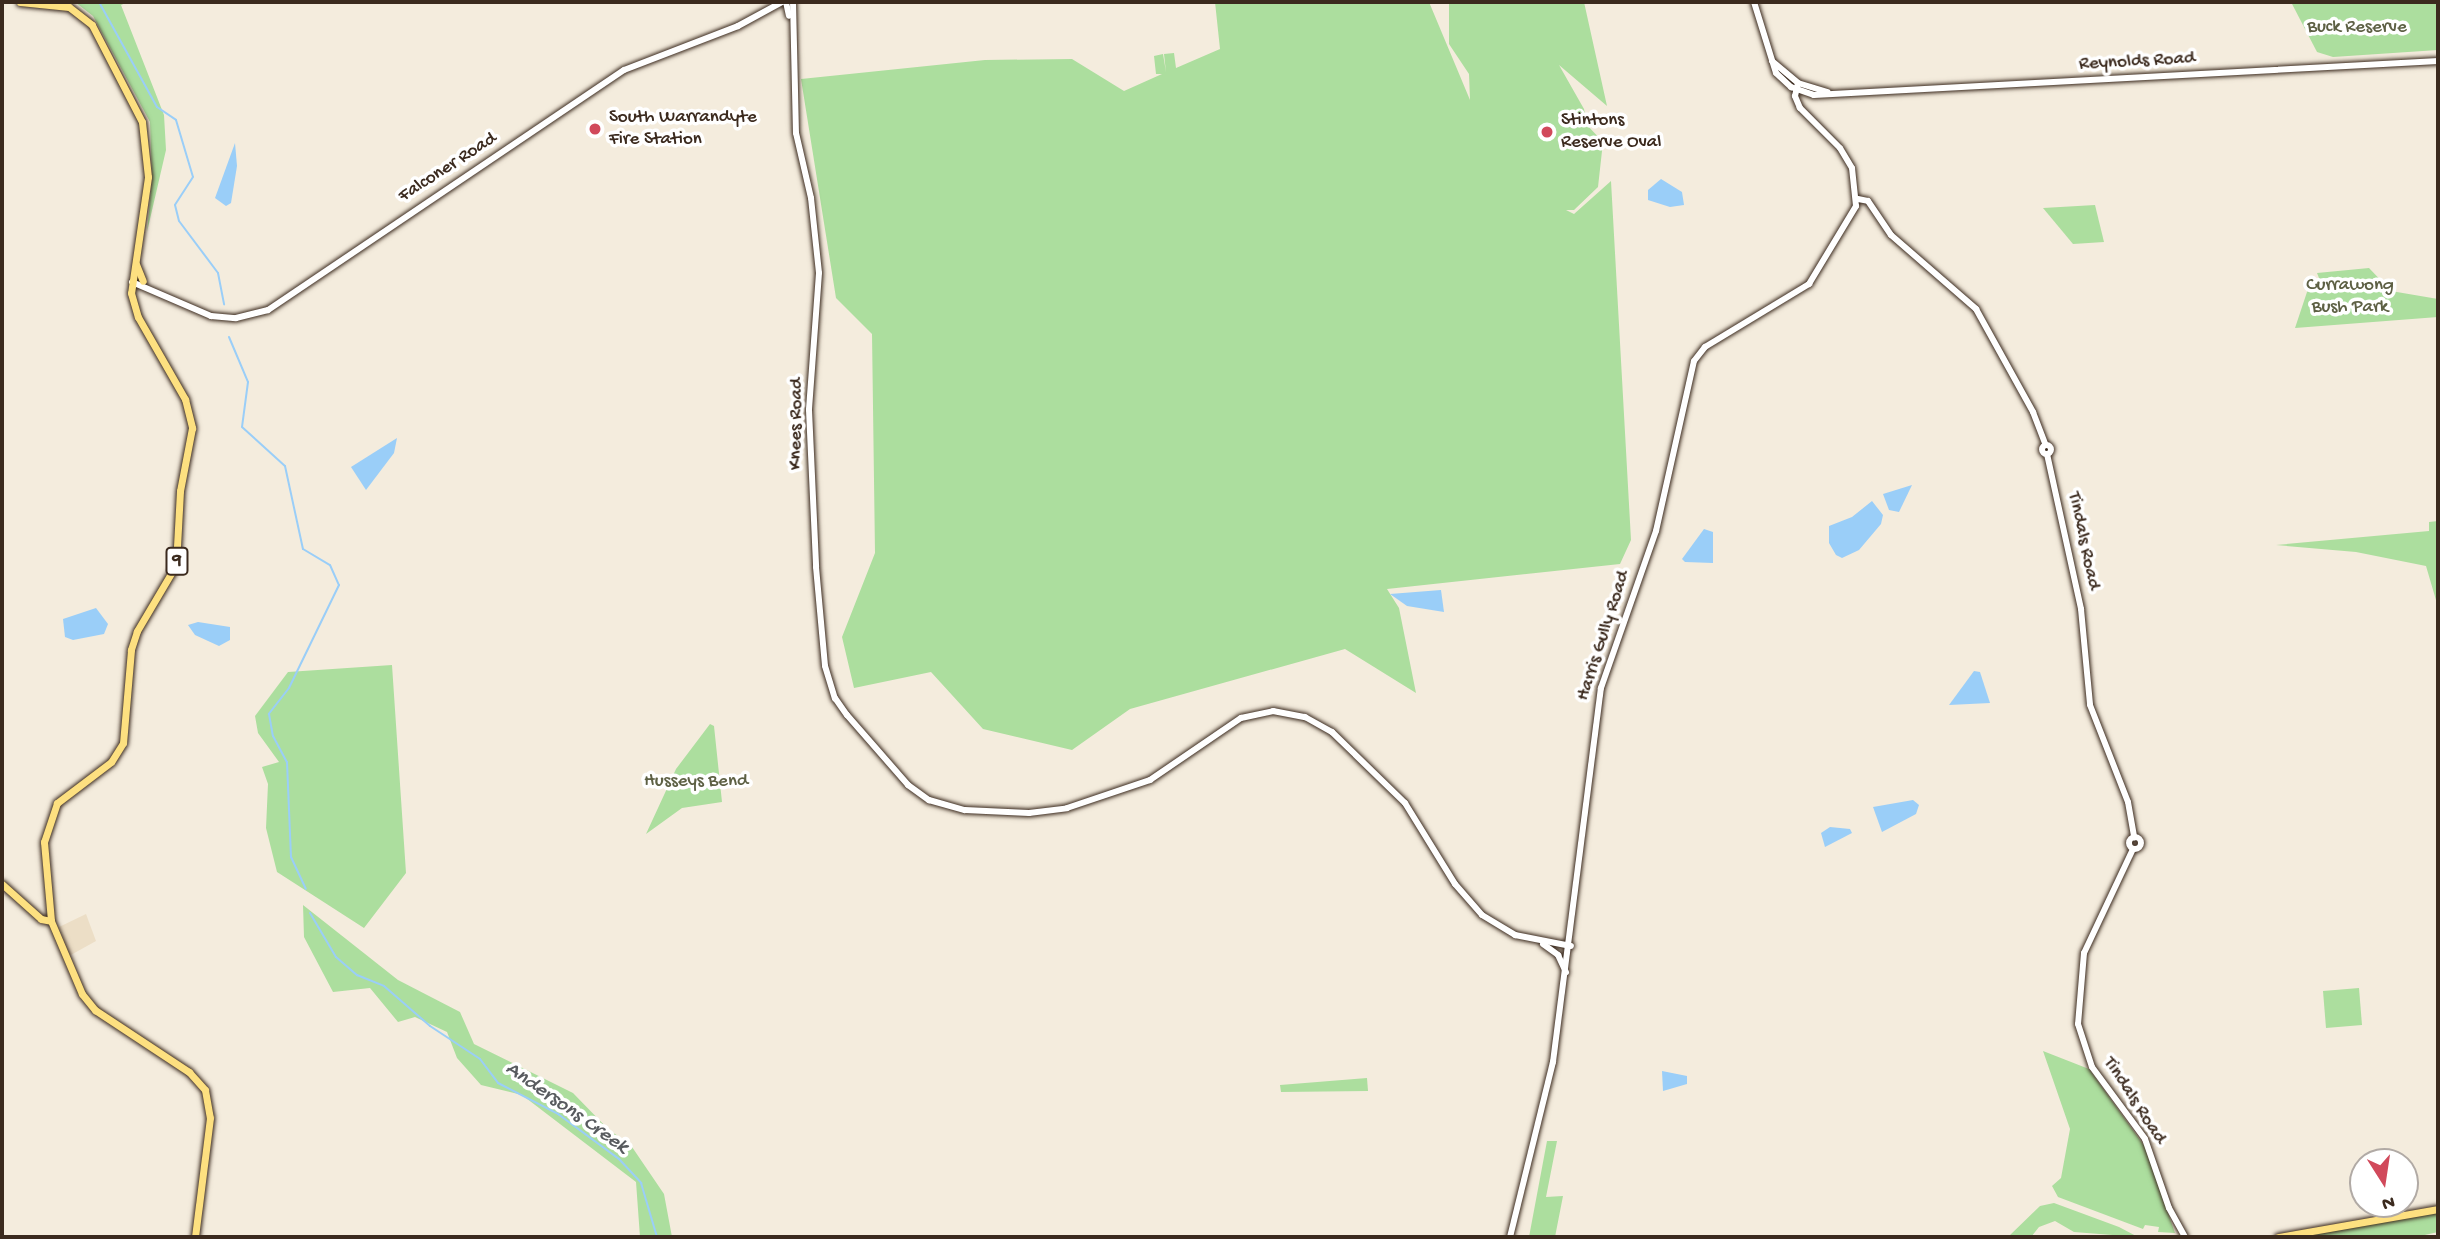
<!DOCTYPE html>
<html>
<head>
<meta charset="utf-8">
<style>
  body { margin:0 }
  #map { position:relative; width:2440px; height:1239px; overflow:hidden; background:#f4ecdd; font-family:"Gochi Hand",sans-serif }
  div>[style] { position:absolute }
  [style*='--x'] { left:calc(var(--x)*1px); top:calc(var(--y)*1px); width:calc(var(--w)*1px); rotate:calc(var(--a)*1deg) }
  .built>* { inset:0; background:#ecdec6 }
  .green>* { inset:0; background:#acde9e }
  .water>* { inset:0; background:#9acef8 }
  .stream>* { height:2px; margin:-1px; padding:0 1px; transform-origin:1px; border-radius:1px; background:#9acef8 }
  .roads { filter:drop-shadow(0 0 2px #3b2a1e) drop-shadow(0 0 2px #3b2a1e) }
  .secondary>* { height:6px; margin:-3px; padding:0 3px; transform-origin:3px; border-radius:3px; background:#fff }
  .secondary>.ring { margin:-3px; padding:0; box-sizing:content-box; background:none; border:6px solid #fff; border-radius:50% }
  .primary>* { height:7px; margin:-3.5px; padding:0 3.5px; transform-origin:3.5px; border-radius:3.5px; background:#fde080 }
  .dots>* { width:19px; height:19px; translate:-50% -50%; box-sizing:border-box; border:4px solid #fff; border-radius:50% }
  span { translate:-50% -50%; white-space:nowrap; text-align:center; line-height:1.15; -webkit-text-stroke:7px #fff; paint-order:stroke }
  .shield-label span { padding:2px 5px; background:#fff; border:2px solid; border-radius:5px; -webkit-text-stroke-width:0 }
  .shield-label { font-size:18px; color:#3b2a1e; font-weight:700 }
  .park-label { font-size:19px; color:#5d6044 }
  .street-label { font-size:19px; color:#3b2a1e }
  .poi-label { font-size:19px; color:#3b2a1e }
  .left { translate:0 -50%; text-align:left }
  .water-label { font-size:21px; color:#585b5f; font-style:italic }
  .frame { position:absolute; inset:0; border:4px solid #3b2a1e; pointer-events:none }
  .north { position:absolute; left:2349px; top:1148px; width:70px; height:70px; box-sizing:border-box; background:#fff; border:2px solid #b1aaa5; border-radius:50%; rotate:168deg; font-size:19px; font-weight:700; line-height:28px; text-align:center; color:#3b2a1e }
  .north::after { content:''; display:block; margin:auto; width:24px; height:32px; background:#d1495b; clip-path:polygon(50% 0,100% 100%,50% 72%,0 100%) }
</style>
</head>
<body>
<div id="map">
  <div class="built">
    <i style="clip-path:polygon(86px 914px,96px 941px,69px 956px,59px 927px)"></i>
  </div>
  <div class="green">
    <i style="clip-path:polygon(75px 2px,128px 2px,121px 5px,164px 115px,166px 150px,147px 232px,152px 179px,150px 122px,93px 16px)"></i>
    <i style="clip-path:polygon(1215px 2px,1429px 2px,1470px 100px,1469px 74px,1449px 44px,1449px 2px,1584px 2px,1607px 106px,1559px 65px,1584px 109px,1587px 125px,1603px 142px,1598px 187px,1574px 210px,1566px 210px,1574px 214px,1611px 181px,1631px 540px,1620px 564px,1387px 589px,1399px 608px,1416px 693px,1345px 649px,1130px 709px,1072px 750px,983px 729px,931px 672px,854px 688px,842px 637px,875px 553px,872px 334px,836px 298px,801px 79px,985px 60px,1072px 59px,1124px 91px,1162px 74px,1156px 74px,1154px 56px,1163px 54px,1166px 72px,1164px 54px,1174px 53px,1176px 68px,1220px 49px)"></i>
    <i style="clip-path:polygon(2291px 2px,2438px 2px,2438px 50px,2333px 57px,2317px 52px)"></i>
    <i style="clip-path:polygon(2095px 205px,2104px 242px,2073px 244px,2043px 208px)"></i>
    <i style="clip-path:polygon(2369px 268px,2391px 291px,2438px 299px,2438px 317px,2295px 328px,2308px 289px,2321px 283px,2317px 273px)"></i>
    <i style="clip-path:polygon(2438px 521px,2438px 607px,2426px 566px,2356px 552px,2276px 545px,2429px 531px,2429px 522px)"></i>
    <i style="clip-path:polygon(392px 665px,406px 873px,364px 928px,277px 872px,266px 828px,268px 784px,262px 767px,279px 762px,258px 733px,255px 716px,288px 672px)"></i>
    <i style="clip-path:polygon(710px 724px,714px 726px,722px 802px,682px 808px,646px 834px,676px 769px)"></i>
    <i style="clip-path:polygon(303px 905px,398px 980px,460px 1012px,474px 1044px,573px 1093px,609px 1130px,630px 1144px,664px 1194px,672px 1237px,640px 1237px,636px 1182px,522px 1095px,481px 1085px,457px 1058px,447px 1032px,415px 1017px,398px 1022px,370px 988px,333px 992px,304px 937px)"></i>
    <i style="clip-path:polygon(2359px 988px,2362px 1025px,2326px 1028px,2323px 991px)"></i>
    <i style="clip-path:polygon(2043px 1051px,2089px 1069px,2145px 1147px,2175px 1233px,2158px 1232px,2159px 1227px,2145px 1225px,2143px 1229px,2058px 1197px,2052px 1186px,2061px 1178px,2070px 1129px)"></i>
    <i style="clip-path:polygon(1367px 1078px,1368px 1091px,1281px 1092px,1280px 1085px)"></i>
    <i style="clip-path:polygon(1547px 1141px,1557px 1141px,1546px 1197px,1563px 1196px,1555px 1237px,1529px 1237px)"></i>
    <i style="clip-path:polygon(2054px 1203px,2119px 1227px,2138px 1237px,2074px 1232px,2055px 1221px,2039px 1227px,2031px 1237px,2008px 1237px,2040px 1206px)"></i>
    <i style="clip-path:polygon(2438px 1213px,2438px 1232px,2416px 1237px,2296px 1237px)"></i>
  </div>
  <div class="water">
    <i style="clip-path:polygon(235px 143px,237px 166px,231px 203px,226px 206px,215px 198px)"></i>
    <i style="clip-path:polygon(1661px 179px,1682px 192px,1684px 205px,1670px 207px,1648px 200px,1648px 190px)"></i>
    <i style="clip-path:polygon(397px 438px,394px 453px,366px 490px,351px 467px)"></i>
    <i style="clip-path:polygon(1912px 485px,1899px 512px,1889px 510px,1883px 494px)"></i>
    <i style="clip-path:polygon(1872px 501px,1883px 515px,1881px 524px,1859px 550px,1842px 558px,1836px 555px,1829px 543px,1829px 526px,1852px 517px)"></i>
    <i style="clip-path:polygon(1704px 529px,1713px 532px,1713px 563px,1685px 562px,1682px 559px)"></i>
    <i style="clip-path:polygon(1441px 590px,1444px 612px,1407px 606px,1390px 594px)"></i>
    <i style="clip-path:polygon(96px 608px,108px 624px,104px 634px,73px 640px,65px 637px,63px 619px)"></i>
    <i style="clip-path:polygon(198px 622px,230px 627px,230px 640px,219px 646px,195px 635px,188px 625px)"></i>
    <i style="clip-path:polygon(1974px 671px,1980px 672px,1990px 703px,1949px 705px)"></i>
    <i style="clip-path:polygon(1913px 800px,1919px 805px,1916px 814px,1882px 832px,1873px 807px)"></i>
    <i style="clip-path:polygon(1830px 827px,1850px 829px,1852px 833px,1825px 847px,1821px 833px)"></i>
    <i style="clip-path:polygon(1662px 1071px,1687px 1076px,1687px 1084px,1663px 1091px)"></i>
  </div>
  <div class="stream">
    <i style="--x:99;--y:2;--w:120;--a:61.1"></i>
    <i style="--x:157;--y:107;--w:23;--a:34"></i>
    <i style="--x:176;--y:120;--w:59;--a:73.4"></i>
    <i style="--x:193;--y:177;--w:33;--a:123"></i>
    <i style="--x:175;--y:205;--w:16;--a:76"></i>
    <i style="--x:179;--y:221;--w:65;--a:53.1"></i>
    <i style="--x:218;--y:273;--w:32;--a:79"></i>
    <i style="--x:229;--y:337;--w:49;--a:67.1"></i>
    <i style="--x:248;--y:382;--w:45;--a:97.6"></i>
    <i style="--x:242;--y:427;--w:58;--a:42.2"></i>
    <i style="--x:285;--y:466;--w:85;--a:77.8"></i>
    <i style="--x:303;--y:549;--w:31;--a:31"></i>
    <i style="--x:330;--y:565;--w:22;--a:66"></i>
    <i style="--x:339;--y:585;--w:114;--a:115.9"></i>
    <i style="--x:289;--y:688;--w:33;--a:128"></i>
    <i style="--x:269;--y:714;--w:22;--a:80"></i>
    <i style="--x:273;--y:736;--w:30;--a:62"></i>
    <i style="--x:287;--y:762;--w:95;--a:87.6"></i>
    <i style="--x:291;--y:857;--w:35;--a:65"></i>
    <i style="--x:310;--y:913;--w:51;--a:59.4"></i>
    <i style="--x:336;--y:957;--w:28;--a:41"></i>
    <i style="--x:357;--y:975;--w:29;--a:22"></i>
    <i style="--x:384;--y:986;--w:61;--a:41"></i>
    <i style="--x:430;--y:1026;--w:60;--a:33.4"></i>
    <i style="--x:480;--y:1059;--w:30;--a:53"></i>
    <i style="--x:498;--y:1083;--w:68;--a:27.3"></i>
    <i style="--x:558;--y:1114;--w:76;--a:36.4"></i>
    <i style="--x:619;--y:1159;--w:33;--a:47"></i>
    <i style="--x:641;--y:1183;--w:56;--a:73.5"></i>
  </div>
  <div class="roads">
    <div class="secondary">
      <i style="--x:786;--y:2;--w:14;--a:78"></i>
      <i style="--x:793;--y:2;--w:131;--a:88.7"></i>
      <i style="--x:796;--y:133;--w:67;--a:77"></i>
      <i style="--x:811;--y:198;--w:75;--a:83.9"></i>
      <i style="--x:819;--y:273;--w:137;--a:94.2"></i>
      <i style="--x:809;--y:410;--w:157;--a:87.4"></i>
      <i style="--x:816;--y:567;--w:99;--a:84.8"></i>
      <i style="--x:825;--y:666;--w:34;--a:73"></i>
      <i style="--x:835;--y:698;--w:21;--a:55"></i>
      <i style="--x:847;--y:715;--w:93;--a:48.9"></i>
      <i style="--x:908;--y:785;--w:26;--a:36"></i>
      <i style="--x:929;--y:800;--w:37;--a:16"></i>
      <i style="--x:965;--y:810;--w:64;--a:2.7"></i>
      <i style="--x:1029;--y:813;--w:38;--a:-7"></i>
      <i style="--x:1067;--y:808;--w:88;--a:-18.6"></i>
      <i style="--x:1150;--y:780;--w:110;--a:-34.3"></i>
      <i style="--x:1241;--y:718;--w:33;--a:-12"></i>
      <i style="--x:1273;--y:711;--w:33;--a:11"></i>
      <i style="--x:1305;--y:717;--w:31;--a:29"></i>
      <i style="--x:1332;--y:732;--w:102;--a:44.2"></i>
      <i style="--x:1405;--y:803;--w:95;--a:58.3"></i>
      <i style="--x:1455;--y:884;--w:41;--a:48.9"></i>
      <i style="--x:1482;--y:915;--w:39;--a:31"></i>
      <i style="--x:1515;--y:935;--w:57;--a:11.1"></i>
      <i style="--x:1754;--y:2;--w:74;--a:72.8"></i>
      <i style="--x:1776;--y:73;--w:21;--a:43"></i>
      <i style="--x:1791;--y:87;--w:24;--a:19"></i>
      <i style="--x:1814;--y:95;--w:625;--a:-3.12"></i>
      <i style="--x:1772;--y:61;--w:34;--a:40"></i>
      <i style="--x:1798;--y:83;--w:31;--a:17"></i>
      <i style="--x:1858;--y:199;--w:10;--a:11"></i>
      <i style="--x:1868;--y:201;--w:41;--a:55.9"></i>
      <i style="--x:1891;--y:235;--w:113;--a:41"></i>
      <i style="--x:1976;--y:309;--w:118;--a:61"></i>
      <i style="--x:2033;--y:412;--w:34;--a:69"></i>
      <i style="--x:132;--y:282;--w:86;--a:23.3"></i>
      <i style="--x:211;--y:316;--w:25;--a:5"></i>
      <i style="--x:236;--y:318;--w:33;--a:-14"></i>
      <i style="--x:268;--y:310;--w:429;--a:-34"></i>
      <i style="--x:624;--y:70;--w:122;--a:-21.1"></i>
      <i style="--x:738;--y:26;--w:50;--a:-28.6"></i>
      <i class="ring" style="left:2041.5px;top:444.5px;width:3px;height:3px"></i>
      <i style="--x:2047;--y:454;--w:159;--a:77.6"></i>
      <i style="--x:2081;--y:609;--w:96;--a:84.6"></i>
      <i style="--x:2090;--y:705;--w:104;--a:68.6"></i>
      <i style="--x:2128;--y:802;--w:36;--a:80"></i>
      <i class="ring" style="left:2129px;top:837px;width:6px;height:6px"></i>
      <i style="--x:2133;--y:849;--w:115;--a:115.2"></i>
      <i style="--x:2084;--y:953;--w:71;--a:94.8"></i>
      <i style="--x:2078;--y:1024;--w:45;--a:72"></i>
      <i style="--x:2092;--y:1067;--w:89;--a:53.6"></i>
      <i style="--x:2145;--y:1139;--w:73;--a:70.8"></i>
      <i style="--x:2169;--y:1208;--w:33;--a:61"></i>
      <i style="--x:1543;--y:944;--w:19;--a:36"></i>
      <i style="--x:1558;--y:955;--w:19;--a:65"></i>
      <i style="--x:1510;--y:1237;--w:180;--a:-76.2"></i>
      <i style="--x:1553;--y:1062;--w:377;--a:-82.7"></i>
      <i style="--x:1601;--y:688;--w:166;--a:-70.7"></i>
      <i style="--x:1656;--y:531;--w:174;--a:-77.4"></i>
      <i style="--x:1694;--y:361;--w:18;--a:-52"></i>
      <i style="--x:1705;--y:347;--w:122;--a:-31.2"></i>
      <i style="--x:1809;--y:284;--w:91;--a:-58.9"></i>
      <i style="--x:1856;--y:206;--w:38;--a:-96"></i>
      <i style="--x:1852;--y:168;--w:23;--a:-121"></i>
      <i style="--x:1840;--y:148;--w:57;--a:-135"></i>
      <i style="--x:1800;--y:108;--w:13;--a:-113"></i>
      <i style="--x:1795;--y:96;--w:13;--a:-77"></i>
    </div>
    <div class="primary">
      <i style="--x:20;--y:2;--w:49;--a:5.8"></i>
      <i style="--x:69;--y:7;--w:29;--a:38"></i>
      <i style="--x:92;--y:25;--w:109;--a:62.7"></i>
      <i style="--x:142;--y:122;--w:55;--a:83.8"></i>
      <i style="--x:148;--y:177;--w:117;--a:98.3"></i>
      <i style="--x:131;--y:293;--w:25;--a:74"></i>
      <i style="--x:138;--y:317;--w:95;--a:60.2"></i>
      <i style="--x:185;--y:399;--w:30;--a:76"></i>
      <i style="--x:192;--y:428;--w:64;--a:100.8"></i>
      <i style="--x:180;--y:491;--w:74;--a:93.1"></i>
      <i style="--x:176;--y:565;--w:77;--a:120.6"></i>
      <i style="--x:137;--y:631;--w:20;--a:108"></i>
      <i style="--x:131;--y:650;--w:93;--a:94.9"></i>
      <i style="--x:123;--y:743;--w:22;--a:122"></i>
      <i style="--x:111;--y:762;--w:68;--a:142.8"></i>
      <i style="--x:57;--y:803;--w:41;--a:108.4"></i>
      <i style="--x:44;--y:842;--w:79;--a:84.9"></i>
      <i style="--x:51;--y:921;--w:79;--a:67"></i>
      <i style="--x:82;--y:994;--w:21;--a:51"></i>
      <i style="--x:95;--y:1010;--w:113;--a:33.4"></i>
      <i style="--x:189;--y:1072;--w:24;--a:48"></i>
      <i style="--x:205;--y:1090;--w:28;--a:80"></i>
      <i style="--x:210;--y:1118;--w:120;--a:97.2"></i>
      <i style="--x:136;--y:264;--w:18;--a:68"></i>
      <i style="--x:2;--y:884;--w:52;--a:41.9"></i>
      <i style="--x:41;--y:919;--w:10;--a:11"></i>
      <i style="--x:2278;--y:1237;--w:162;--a:-9.9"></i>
    </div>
  </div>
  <div class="dots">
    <i style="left:595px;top:129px;background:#d1495b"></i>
    <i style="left:1547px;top:132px;background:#d1495b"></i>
  </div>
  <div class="shield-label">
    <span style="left:177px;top:561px">9</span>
  </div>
  <div class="park-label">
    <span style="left:2357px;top:28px">Buck Reserve</span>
    <span style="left:2350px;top:297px">Currawong<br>Bush Park</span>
    <span style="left:696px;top:782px">Husseys Bend</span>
  </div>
  <div class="street-label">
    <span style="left:2137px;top:62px;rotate:-3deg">Reynolds Road</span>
    <span style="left:448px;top:168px;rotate:-33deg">Falconer Road</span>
    <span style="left:797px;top:424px;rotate:-89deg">Knees Road</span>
    <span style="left:2083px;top:541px;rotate:78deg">Tindals Road</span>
    <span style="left:1604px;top:636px;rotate:-72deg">Harris Gully Road</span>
    <span style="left:2134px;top:1101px;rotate:57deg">Tindals Road</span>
  </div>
  <div class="poi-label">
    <span class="left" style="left:609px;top:129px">South Warrandyte<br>Fire Station</span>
    <span class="left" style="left:1561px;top:132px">Stintons<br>Reserve Oval</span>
  </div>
  <div class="water-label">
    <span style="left:566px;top:1109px;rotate:35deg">Andersons Creek</span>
  </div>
  <div class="frame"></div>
  <div class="north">N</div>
</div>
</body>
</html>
